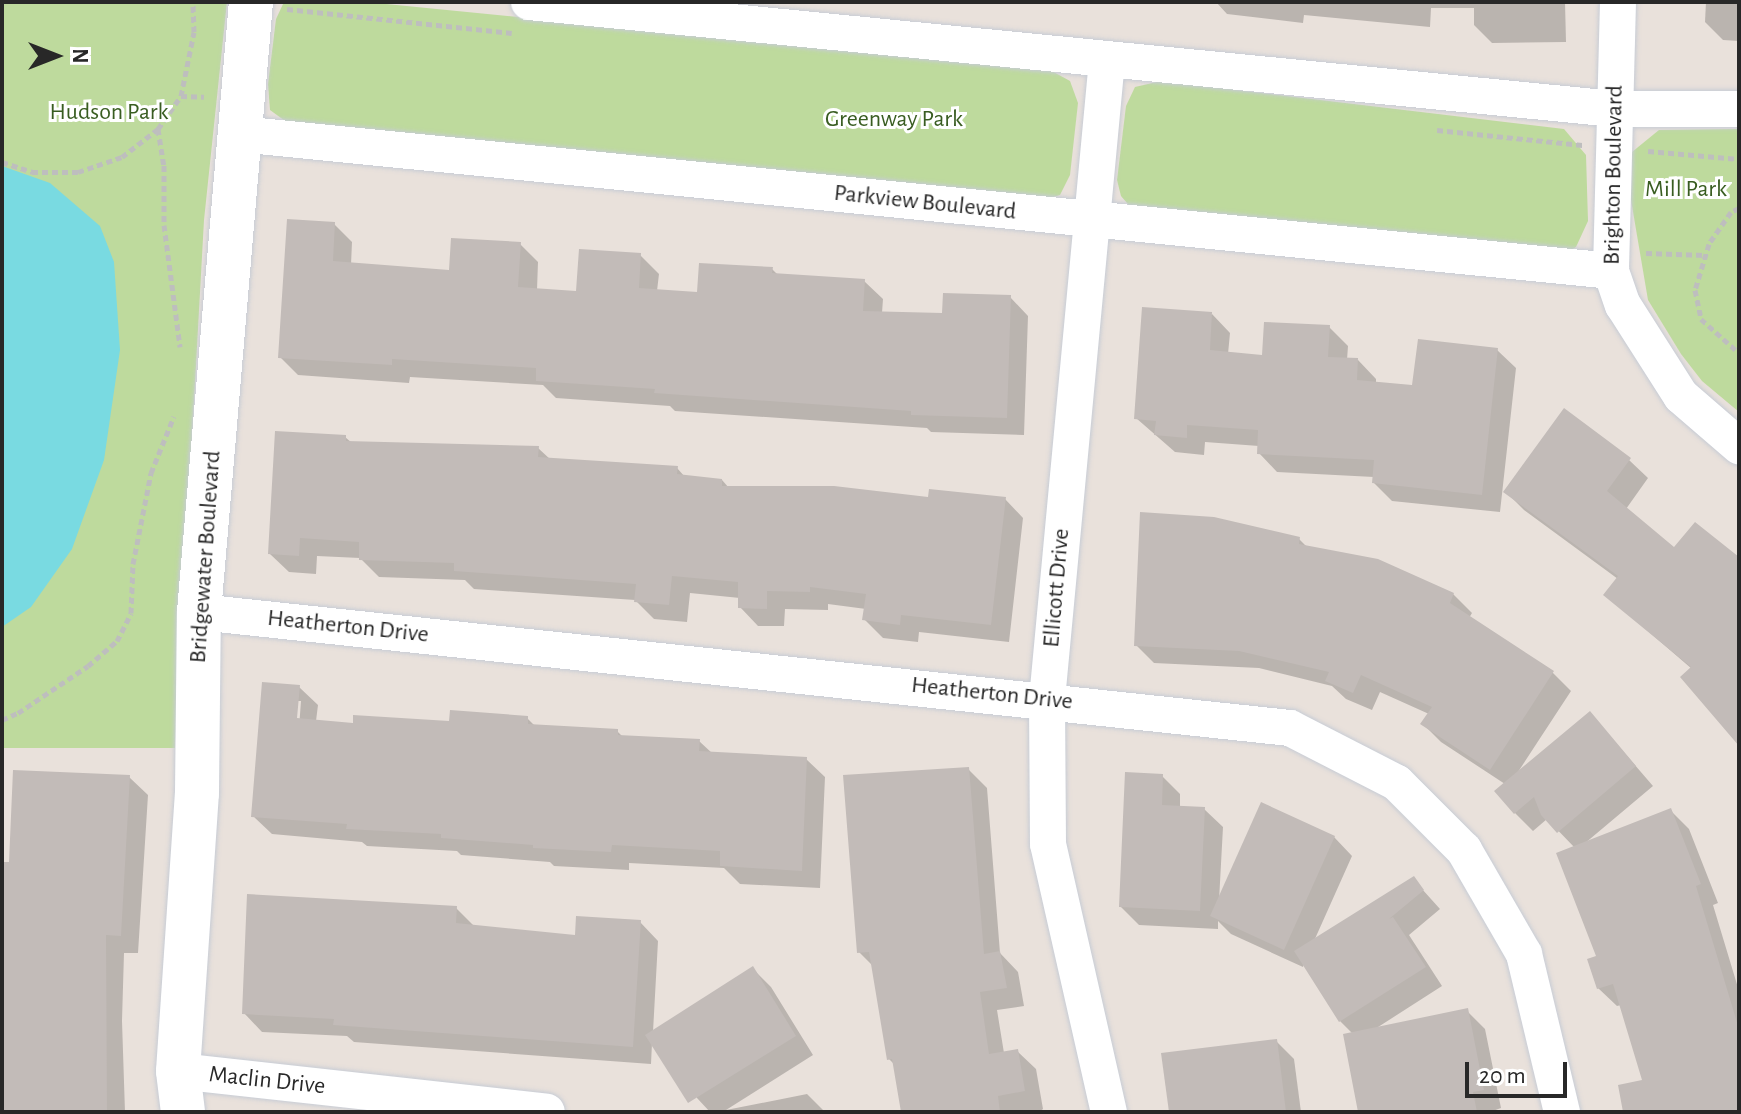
<!DOCTYPE html>
<html>
<head>
<meta charset="utf-8">
<style>
  body { margin:0 }
  #map { position:relative; width:1741px; height:1114px; overflow:hidden; background:#e9e1db; font-family:"Alegreya Sans",sans-serif }
  div>[style] { position:absolute }
  [style*='--x'] { left:calc(var(--x)*1px); top:calc(var(--y)*1px); width:calc(var(--w)*1px); rotate:calc(var(--a)*1deg) }
  .green>* { inset:0; background:#beda9d }
  .water>* { inset:0; background:#79dae1 }
  .shadow>* { inset:0; background:#0003 }
  .building>* { inset:0; background:#c2bbb8 }
  .path>* { height:5px; margin-top:-2.5px; transform-origin:0; background:repeating-linear-gradient(90deg,#bebebe 0 6px,transparent 0 10px) }
  .roads { filter:drop-shadow(0 0 2px #c7ccd5) drop-shadow(0 0 2px #c7ccd5) }
  .minor>* { height:36px; margin:-18px; padding:0 18px; transform-origin:18px; border-radius:18px; background:#fff }
  .tertiary>* { height:44px; margin:-22px; padding:0 22px; transform-origin:22px; border-radius:22px; background:#fff }
  span { translate:-50% -50%; white-space:nowrap; text-align:center; line-height:1.15; -webkit-text-stroke:6px #fff; paint-order:stroke }
  .park-label { font-size:24px; color:#395d21 }
  .street-label { font-size:24px; color:#282828 }
  .frame { position:absolute; inset:0; border:4px solid #282828; pointer-events:none }
  .north { position:absolute; left:16px; top:16px; width:80px; height:80px; -webkit-text-stroke:6px #fff; paint-order:stroke; rotate:90deg; font-size:22px; font-weight:700; line-height:32px; text-align:center; color:#282828 }
  .north::after { content:''; display:block; margin:auto; width:28px; height:36px; background:#282828; clip-path:polygon(50% 0,100% 100%,50% 72%,0 100%) }
  .scale { position:absolute; left:1465px; top:1062px; width:102px; height:36px; box-sizing:border-box; border:4px solid #282828; border-top:0; padding-left:10px; font-size:24px; line-height:28px; white-space:nowrap; color:#282828; -webkit-text-stroke:6px #fff; paint-order:stroke }
</style>
</head>
<body>
<div id="map">
  <div class="green">
    <i style="clip-path:polygon(2px 2px,227px 2px,204px 220px,175px 748px,2px 748px)"></i>
    <i style="clip-path:polygon(284px 2px,366px 2px,1050px 70px,1070px 81px,1078px 103px,1070px 175px,1060px 195px,1040px 201px,292px 126px,270px 110px,268px 84px,276px 19px)"></i>
    <i style="clip-path:polygon(1161px 81px,1564px 129px,1586px 155px,1588px 221px,1576px 247px,1559px 257px,1133px 210px,1121px 196px,1117px 180px,1126px 106px,1135px 87px)"></i>
    <i style="clip-path:polygon(1739px 129px,1739px 412px,1702px 381px,1681px 354px,1648px 300px,1631px 200px,1632px 152px,1659px 130px)"></i>
  </div>
  <div class="water">
    <i style="clip-path:polygon(2px 166px,50px 183px,100px 226px,114px 262px,120px 350px,104px 460px,72px 549px,31px 607px,2px 627px)"></i>
  </div>
  <div class="shadow">
    <i style="clip-path:polygon(1216px 2px,1565px 2px,1566px 42px,1492px 43px,1474px 25px,1474px 8px,1431px 8px,1430px 27px,1304px 15px,1303px 23px,1227px 14px)"></i>
    <i style="clip-path:polygon(1706px 2px,1739px 2px,1739px 41px,1723px 40px,1705px 22px)"></i>
    <i style="clip-path:polygon(334px 224px,352px 242px,351px 265px,451px 272px,520px 244px,538px 262px,537px 290px,578px 293px,640px 255px,659px 274px,657px 291px,699px 294px,772px 269px,778px 275px,864px 281px,883px 299px,882px 313px,944px 315px,1010px 297px,1028px 316px,1024px 435px,931px 432px,927px 428px,675px 411px,670px 406px,556px 398px,543px 385px,410px 377px,409px 383px,298px 375px,280px 357px)"></i>
    <i style="clip-path:polygon(1212px 314px,1230px 333px,1228px 354px,1264px 357px,1329px 327px,1348px 346px,1347px 360px,1358px 360px,1376px 379px,1376px 384px,1414px 387px,1497px 350px,1516px 368px,1500px 512px,1392px 501px,1374px 483px,1374px 477px,1277px 472px,1259px 453px,1259px 446px,1205px 442px,1204px 455px,1175px 452px,1136px 418px)"></i>
    <i style="clip-path:polygon(345px 437px,352px 443px,538px 448px,551px 460px,677px 468px,685px 477px,722px 480px,729px 488px,930px 500px,1005px 499px,1023px 518px,1009px 642px,919px 632px,918px 642px,883px 638px,864px 619px,866px 609px,828px 604px,828px 610px,785px 609px,784px 626px,758px 626px,740px 607px,740px 598px,690px 593px,687px 622px,654px 619px,635px 600px,474px 589px,465px 580px,379px 577px,360px 558px,317px 556px,316px 574px,289px 572px,270px 554px)"></i>
    <i style="clip-path:polygon(1629px 460px,1648px 478px,1626px 509px,1675px 550px,1739px 560px,1739px 743px,1692px 669px,1606px 595px,1618px 579px,1524px 510px,1506px 492px)"></i>
    <i style="clip-path:polygon(1299px 539px,1307px 547px,1453px 594px,1472px 613px,1469px 618px,1553px 673px,1571px 691px,1518px 772px,1590px 713px,1653px 786px,1584px 844px,1671px 811px,1689px 829px,1718px 903px,1713px 905px,1739px 991px,1739px 1112px,1625px 1112px,1645px 1082px,1621px 1005px,1617px 1006px,1598px 988px,1599px 957px,1575px 848px,1547px 819px,1533px 831px,1515px 813px,1505px 784px,1441px 742px,1423px 724px,1429px 714px,1380px 692px,1372px 710px,1346px 699px,1332px 686px,1259px 668px,1154px 663px,1136px 645px)"></i>
    <i style="clip-path:polygon(evenodd,299px 687px,318px 705px,316px 721px,355px 725px,527px 718px,536px 727px,617px 731px,623px 737px,699px 741px,713px 754px,806px 759px,825px 777px,820px 888px,740px 884px,724px 868px,629px 863px,629px 870px,554px 866px,550px 862px,461px 855px,457px 851px,367px 846px,362px 842px,272px 834px,253px 816px,299px 687px,297px 701px,301px 701px,299px 728px,295px 728px,297px 701px)"></i>
    <i style="clip-path:polygon(968px 769px,987px 788px,1000px 953px,1018px 972px,1024px 1006px,997px 1010px,1004px 1053px,1017px 1051px,1036px 1069px,1043px 1109px,1039px 1112px,902px 1112px,895px 1065px,889px 1059px,874px 967px,859px 952px)"></i>
    <i style="clip-path:polygon(1162px 776px,1180px 794px,1180px 808px,1204px 809px,1223px 827px,1219px 901px,1334px 837px,1352px 856px,1314px 941px,1413px 879px,1440px 909px,1409px 935px,1442px 986px,1375px 1029px,1467px 1011px,1485px 1029px,1501px 1108px,1490px 1112px,1360px 1112px,1353px 1034px,1340px 1021px,1304px 963px,1303px 967px,1231px 934px,1218px 921px,1218px 929px,1139px 925px,1121px 907px)"></i>
    <i style="clip-path:polygon(129px 777px,148px 795px,138px 953px,124px 953px,122px 1021px,125px 1112px,2px 1112px,2px 864px,11px 864px)"></i>
    <i style="clip-path:polygon(456px 908px,475px 927px,577px 937px,640px 922px,658px 941px,653px 1032px,753px 969px,771px 987px,813px 1055px,726px 1110px,807px 1094px,825px 1112px,710px 1112px,697px 1098px,693px 1080px,652px 1043px,651px 1064px,354px 1042px,347px 1036px,262px 1032px,244px 1013px)"></i>
    <i style="clip-path:polygon(1276px 1041px,1294px 1059px,1301px 1112px,1171px 1112px)"></i>
  </div>
  <div class="building">
    <i style="clip-path:polygon(287px 219px,335px 222px,333px 261px,449px 270px,451px 238px,521px 242px,518px 287px,576px 291px,579px 249px,641px 253px,639px 288px,697px 292px,699px 263px,773px 267px,772px 273px,865px 279px,863px 311px,942px 313px,943px 293px,1011px 295px,1007px 418px,911px 415px,911px 411px,654px 393px,655px 389px,536px 381px,536px 368px,392px 359px,392px 365px,278px 358px)"></i>
    <i style="clip-path:polygon(1142px 307px,1212px 312px,1210px 350px,1262px 355px,1264px 322px,1330px 325px,1328px 357px,1358px 358px,1357px 380px,1412px 385px,1418px 339px,1498px 348px,1482px 495px,1372px 483px,1374px 460px,1257px 454px,1258px 430px,1187px 425px,1187px 438px,1154px 435px,1156px 421px,1134px 419px)"></i>
    <i style="clip-path:polygon(1564px 408px,1631px 458px,1607px 491px,1674px 547px,1695px 522px,1739px 557px,1739px 746px,1680px 677px,1691px 667px,1603px 595px,1618px 576px,1503px 492px)"></i>
    <i style="clip-path:polygon(275px 431px,346px 435px,346px 441px,539px 446px,538px 457px,678px 466px,677px 474px,722px 479px,722px 486px,834px 486px,928px 497px,929px 489px,1006px 497px,991px 625px,901px 615px,900px 625px,862px 620px,866px 594px,810px 587px,810px 592px,767px 591px,767px 609px,738px 608px,738px 582px,672px 576px,669px 605px,634px 602px,636px 584px,454px 571px,454px 563px,359px 560px,359px 542px,300px 538px,299px 556px,268px 554px)"></i>
    <i style="clip-path:polygon(1140px 512px,1214px 517px,1300px 537px,1299px 544px,1378px 559px,1454px 593px,1450px 603px,1554px 671px,1490px 770px,1420px 724px,1432px 707px,1361px 675px,1353px 693px,1325px 681px,1329px 672px,1239px 651px,1134px 646px)"></i>
    <i style="clip-path:polygon(262px 682px,300px 685px,297px 718px,353px 723px,353px 715px,449px 721px,450px 710px,528px 716px,528px 724px,618px 729px,618px 735px,700px 739px,699px 751px,807px 757px,802px 871px,720px 866px,720px 851px,612px 845px,611px 852px,533px 848px,533px 845px,441px 838px,441px 834px,346px 829px,347px 824px,251px 817px)"></i>
    <i style="clip-path:polygon(1590px 711px,1636px 766px,1557px 833px,1541px 815px,1534px 797px,1514px 814px,1494px 791px)"></i>
    <i style="clip-path:polygon(969px 767px,984px 954px,1000px 951px,1007px 988px,980px 992px,989px 1054px,1018px 1049px,1025px 1091px,998px 1096px,1000px 1112px,901px 1112px,892px 1059px,887px 1060px,869px 952px,857px 953px,843px 775px)"></i>
    <i style="clip-path:polygon(13px 770px,130px 775px,121px 936px,106px 935px,107px 1112px,2px 1112px,2px 862px,9px 862px)"></i>
    <i style="clip-path:polygon(1125px 772px,1163px 774px,1162px 805px,1205px 807px,1200px 911px,1119px 907px)"></i>
    <i style="clip-path:polygon(1261px 802px,1335px 836px,1284px 950px,1210px 916px)"></i>
    <i style="clip-path:polygon(1671px 808px,1701px 884px,1696px 886px,1739px 1029px,1739px 1112px,1623px 1112px,1618px 1085px,1642px 1080px,1613px 984px,1597px 989px,1587px 959px,1596px 956px,1556px 853px)"></i>
    <i style="clip-path:polygon(1414px 876px,1424px 890px,1389px 919px,1393px 917px,1426px 967px,1339px 1022px,1294px 951px)"></i>
    <i style="clip-path:polygon(247px 894px,457px 906px,456px 923px,575px 935px,576px 916px,641px 920px,633px 1047px,333px 1025px,334px 1019px,242px 1014px)"></i>
    <i style="clip-path:polygon(753px 966px,796px 1036px,688px 1103px,645px 1035px)"></i>
    <i style="clip-path:polygon(1468px 1008px,1484px 1090px,1473px 1092px,1477px 1112px,1358px 1112px,1343px 1034px)"></i>
    <i style="clip-path:polygon(1277px 1039px,1286px 1112px,1169px 1112px,1161px 1053px)"></i>
  </div>
  <div class="path">
    <i style="--x:287;--y:9;--w:226;--a:6.1"></i>
    <i style="--x:181;--y:96;--w:23;--a:2"></i>
    <i style="--x:158;--y:129;--w:36;--a:81"></i>
    <i style="--x:164;--y:165;--w:60;--a:90"></i>
    <i style="--x:164;--y:225;--w:123;--a:82.5"></i>
    <i style="--x:1437;--y:130;--w:146;--a:5.9"></i>
    <i style="--x:1648;--y:151;--w:91;--a:5"></i>
    <i style="--x:2;--y:162;--w:32;--a:18"></i>
    <i style="--x:32;--y:172;--w:46;--a:0"></i>
    <i style="--x:78;--y:172;--w:46;--a:-18.8"></i>
    <i style="--x:122;--y:157;--w:46;--a:-37.9"></i>
    <i style="--x:158;--y:129;--w:40;--a:-55.1"></i>
    <i style="--x:181;--y:96;--w:65;--a:-78.5"></i>
    <i style="--x:194;--y:32;--w:30;--a:-92"></i>
    <i style="--x:1739;--y:208;--w:9;--a:153"></i>
    <i style="--x:1731;--y:212;--w:39;--a:125"></i>
    <i style="--x:1709;--y:244;--w:48;--a:106.9"></i>
    <i style="--x:1695;--y:290;--w:30;--a:78"></i>
    <i style="--x:1701;--y:319;--w:51;--a:41.8"></i>
    <i style="--x:1646;--y:253;--w:59;--a:1.9"></i>
    <i style="--x:2;--y:720;--w:17;--a:-24"></i>
    <i style="--x:18;--y:713;--w:84;--a:-33.9"></i>
    <i style="--x:88;--y:666;--w:38;--a:-41"></i>
    <i style="--x:117;--y:641;--w:31;--a:-63"></i>
    <i style="--x:131;--y:613;--w:49;--a:-87.7"></i>
    <i style="--x:133;--y:564;--w:93;--a:-78.8"></i>
    <i style="--x:151;--y:473;--w:61;--a:-68"></i>
  </div>
  <div class="roads">
    <div class="minor">
      <i style="--x:529;--y:2;--w:1091;--a:5.63"></i>
      <i style="--x:1615;--y:109;--w:124;--a:0"></i>
      <i style="--x:1618;--y:2;--w:269;--a:91.5"></i>
      <i style="--x:1611;--y:271;--w:36;--a:71"></i>
      <i style="--x:1623;--y:305;--w:108;--a:57.5"></i>
      <i style="--x:1681;--y:396;--w:77;--a:40.8"></i>
      <i style="--x:1107;--y:60;--w:643;--a:95.36"></i>
      <i style="--x:1047;--y:700;--w:144;--a:89.6"></i>
      <i style="--x:1048;--y:844;--w:275;--a:77.2"></i>
      <i style="--x:239;--y:134;--w:1379;--a:5.7"></i>
      <i style="--x:199;--y:612;--w:1097;--a:6.07"></i>
      <i style="--x:1290;--y:728;--w:120;--a:27.2"></i>
      <i style="--x:1397;--y:783;--w:95;--a:45"></i>
      <i style="--x:1464;--y:850;--w:120;--a:60"></i>
      <i style="--x:1524;--y:954;--w:163;--a:76.5"></i>
      <i style="--x:178;--y:1071;--w:371;--a:6.3"></i>
    </div>
    <div class="tertiary">
      <i style="--x:183;--y:1112;--w:41;--a:-97"></i>
      <i style="--x:178;--y:1071;--w:279;--a:-86.1"></i>
      <i style="--x:197;--y:793;--w:181;--a:-89.4"></i>
      <i style="--x:199;--y:612;--w:612;--a:-85.13"></i>
    </div>
  </div>
  <div class="park-label">
    <span style="left:109px;top:113px">Hudson Park</span>
    <span style="left:894px;top:120px">Greenway Park</span>
    <span style="left:1686px;top:190px">Mill Park</span>
  </div>
  <div class="street-label">
    <span style="left:1614px;top:175px;rotate:-89deg">Brighton Boulevard</span>
    <span style="left:925px;top:203px;rotate:6deg">Parkview Boulevard</span>
    <span style="left:206px;top:557px;rotate:-86deg">Bridgewater Boulevard</span>
    <span style="left:1057px;top:588px;rotate:-85deg">Ellicott Drive</span>
    <span style="left:348px;top:627px;rotate:6deg">Heatherton Drive</span>
    <span style="left:992px;top:694px;rotate:6deg">Heatherton Drive</span>
    <span style="left:267px;top:1081px;rotate:6deg">Maclin Drive</span>
  </div>
  <div class="frame"></div>
  <div class="north">N</div>
  <div class="scale">20 m</div>
</div>
</body>
</html>
